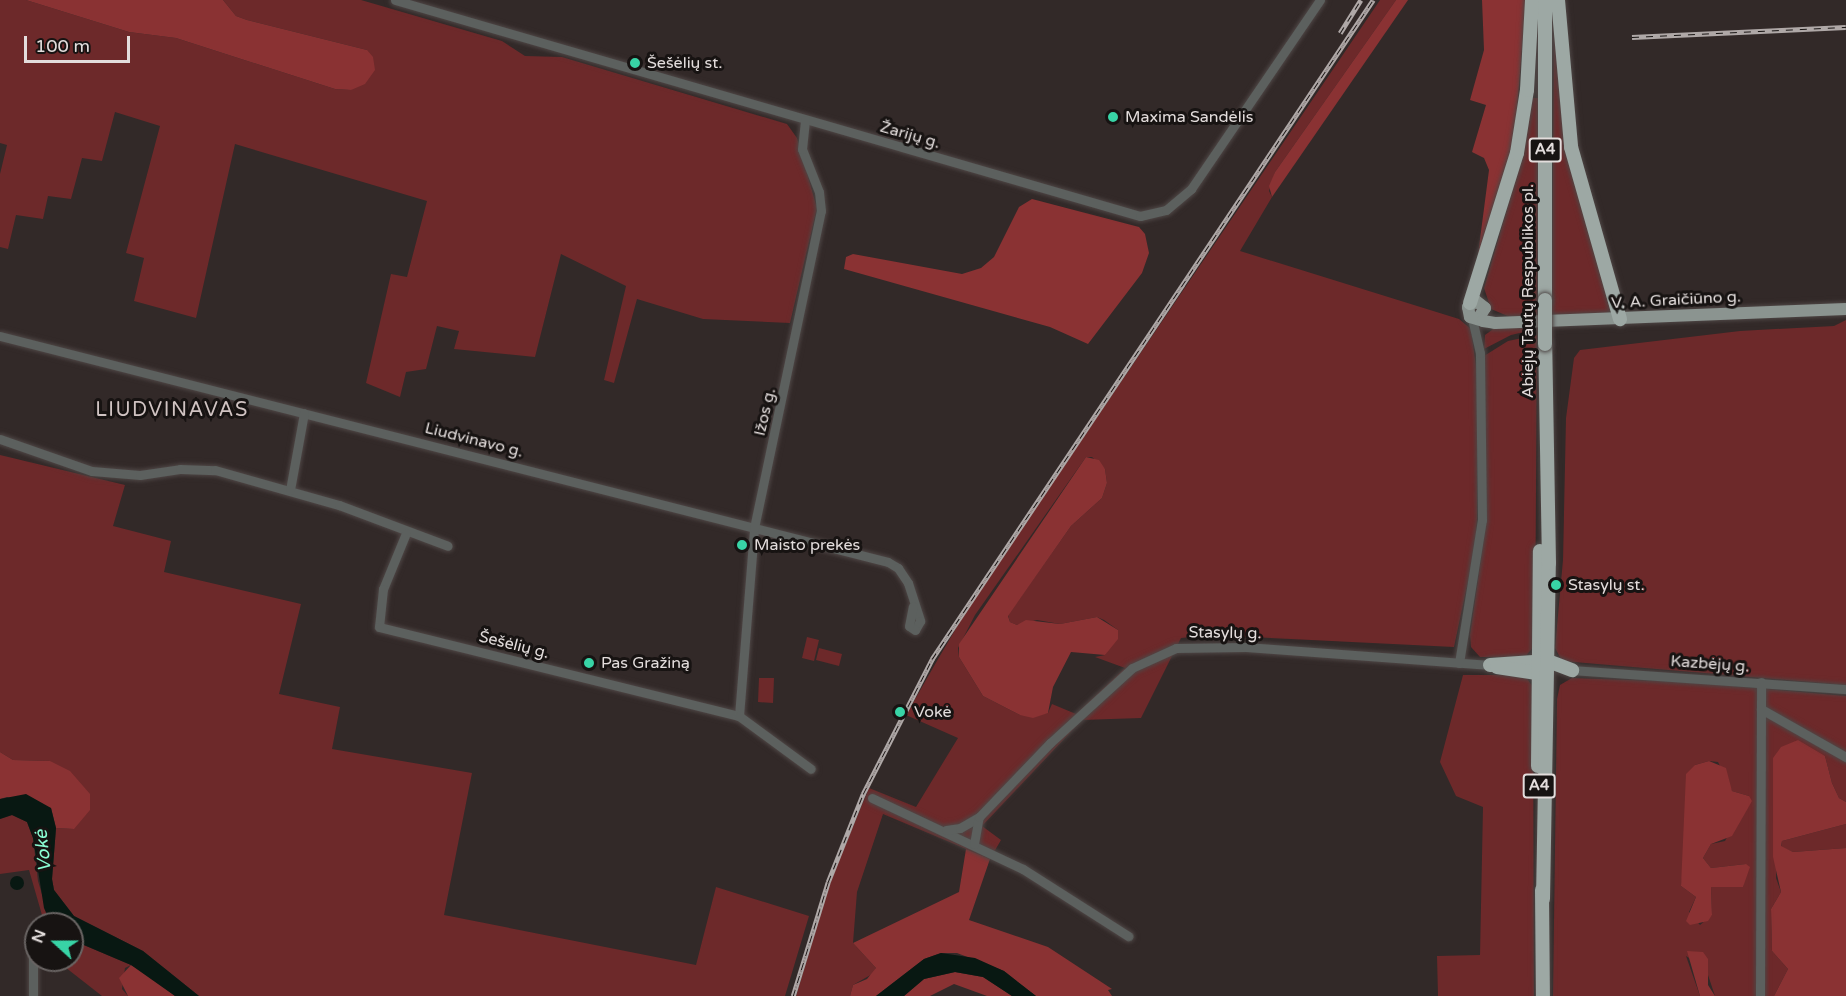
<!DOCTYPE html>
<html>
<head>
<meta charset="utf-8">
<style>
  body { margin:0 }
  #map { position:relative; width:1846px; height:996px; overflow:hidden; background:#322928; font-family:"Varela Round",sans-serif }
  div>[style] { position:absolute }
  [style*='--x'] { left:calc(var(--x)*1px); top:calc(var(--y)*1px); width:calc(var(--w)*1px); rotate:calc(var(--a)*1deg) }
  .green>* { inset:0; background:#6d292a }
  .forest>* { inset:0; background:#8a3233 }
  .water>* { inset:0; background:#081812 }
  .round { border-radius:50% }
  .roads { filter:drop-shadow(0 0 2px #4e4645) drop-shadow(0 0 2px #4e4645) }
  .minor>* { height:9px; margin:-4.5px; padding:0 4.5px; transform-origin:4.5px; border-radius:4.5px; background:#5c605e }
  .major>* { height:12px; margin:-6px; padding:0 6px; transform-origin:6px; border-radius:6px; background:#8b9490 }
  .highway>* { height:14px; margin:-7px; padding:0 7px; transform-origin:7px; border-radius:7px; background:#9da8a4 }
  .rail>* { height:4.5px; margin-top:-2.25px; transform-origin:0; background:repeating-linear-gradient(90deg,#171312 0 7px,#afa8a7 0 14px); box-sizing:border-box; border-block:2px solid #afa8a7 }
  .bridges { filter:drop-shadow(0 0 2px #4e4645) drop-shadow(0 0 2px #4e4645) }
  .highway-bridge>* { height:14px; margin:-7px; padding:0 7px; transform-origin:7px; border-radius:7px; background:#9da8a4 }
  .dots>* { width:16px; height:16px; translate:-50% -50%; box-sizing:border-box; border:3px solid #171312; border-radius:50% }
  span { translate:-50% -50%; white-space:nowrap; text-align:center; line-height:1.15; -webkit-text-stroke:6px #171312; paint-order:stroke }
  .shield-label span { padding:2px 4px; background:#171312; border:2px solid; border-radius:4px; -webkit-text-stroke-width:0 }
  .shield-label { font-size:15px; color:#e3dddc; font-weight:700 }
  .poi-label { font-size:16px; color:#e3dddc }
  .left { translate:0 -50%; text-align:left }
  .street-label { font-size:16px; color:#e3dddc }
  .water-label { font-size:18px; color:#8bfdd4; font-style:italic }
  .quarter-label { font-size:20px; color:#d0c3c2; letter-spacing:1.5px }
  .north { position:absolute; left:24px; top:912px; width:60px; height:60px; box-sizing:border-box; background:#171312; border:2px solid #696463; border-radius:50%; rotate:291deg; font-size:16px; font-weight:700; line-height:24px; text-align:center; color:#e3dddc }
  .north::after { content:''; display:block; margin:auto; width:21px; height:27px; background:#38d4a6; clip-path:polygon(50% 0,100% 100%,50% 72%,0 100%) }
  .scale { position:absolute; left:24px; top:36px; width:106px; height:27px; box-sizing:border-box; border:3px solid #e3dddc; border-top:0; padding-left:8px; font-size:18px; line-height:21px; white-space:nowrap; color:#e3dddc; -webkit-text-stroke:4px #171312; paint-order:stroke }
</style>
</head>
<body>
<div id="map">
  <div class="green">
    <i style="clip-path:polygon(0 0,26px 0,129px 32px,176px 38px,335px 89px,351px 90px,367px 50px,247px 20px,236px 16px,223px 0,361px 0,502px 41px,525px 56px,562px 57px,787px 124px,797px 138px,817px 208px,790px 323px,703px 319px,637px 299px,614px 383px,604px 380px,626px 286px,561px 254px,535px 357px,454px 349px,459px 331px,437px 326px,426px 369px,406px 372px,400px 397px,366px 383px,391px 274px,407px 277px,427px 201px,235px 144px,196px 318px,134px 301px,144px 258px,126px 253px,160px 126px,115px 112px,102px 161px,82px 158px,71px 199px,48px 196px,43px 219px,16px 215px,8px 249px,0 247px,0 174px,7px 145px,0 143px)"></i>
    <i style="clip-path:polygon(evenodd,1380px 0,1396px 0,1275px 172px,1269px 191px,1272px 197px,1240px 251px,1459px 319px,1471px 329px,1477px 374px,1477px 519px,1475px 549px,1454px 647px,1211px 635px,1181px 638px,1141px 718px,1082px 720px,982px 826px,1001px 840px,990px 859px,883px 814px,857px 892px,853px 943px,876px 968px,874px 973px,853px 985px,850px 996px,796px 996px,830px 882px,869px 788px,916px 807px,958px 738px,906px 715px,934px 666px,969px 606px,1380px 0,1086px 457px,1092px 457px,1105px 469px,1107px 483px,1102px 498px,1071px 526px,1008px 615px,1010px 622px,1017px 625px,1037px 620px,1060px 624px,1097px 617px,1104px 620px,1118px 630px,1105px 655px,1095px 657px,1125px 668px,1076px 714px,1052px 704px,1048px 713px,1020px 715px,983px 696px,959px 657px,958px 648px,975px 615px,1086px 457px)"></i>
    <i style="clip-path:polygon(1554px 12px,1567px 149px,1612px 309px,1607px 314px,1552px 316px)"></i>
    <i style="clip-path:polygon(1531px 98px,1538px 98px,1537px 318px,1510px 317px,1491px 309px,1484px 288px,1512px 192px)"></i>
    <i style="clip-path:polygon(1846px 320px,1846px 685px,1562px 661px,1555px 648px,1563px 560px,1566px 418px,1574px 358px,1580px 350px,1740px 331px,1834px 326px)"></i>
    <i style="clip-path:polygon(1496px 327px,1537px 329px,1511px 335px,1484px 349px,1485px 335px)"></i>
    <i style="clip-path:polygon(1537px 335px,1535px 645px,1525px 657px,1480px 657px,1471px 647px,1470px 635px,1485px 531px,1484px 356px,1508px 341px)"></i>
    <i style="clip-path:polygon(0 455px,125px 485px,113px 526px,171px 541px,164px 572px,301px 604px,279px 694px,340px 707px,332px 749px,472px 773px,444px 915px,696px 965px,716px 887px,809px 916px,785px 996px,199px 996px,143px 951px,74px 916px,54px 890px,52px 879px,56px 828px,74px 829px,50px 761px,13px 760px,0 752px)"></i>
    <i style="clip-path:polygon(807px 637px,819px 640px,814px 661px,802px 658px)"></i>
    <i style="clip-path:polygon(819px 648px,842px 654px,839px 666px,816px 660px)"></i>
    <i style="clip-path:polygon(1463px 675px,1518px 675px,1526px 677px,1533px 687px,1534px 996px,1438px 996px,1437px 956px,1480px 955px,1483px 807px,1456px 796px,1440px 762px)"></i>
    <i style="clip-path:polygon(759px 678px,774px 678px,773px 703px,758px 702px)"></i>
    <i style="clip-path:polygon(evenodd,1572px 678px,1687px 682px,1846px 696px,1846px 802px,1839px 798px,1832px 783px,1825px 756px,1781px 747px,1776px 878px,1781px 892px,1771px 909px,1772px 951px,1788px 969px,1774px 996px,1715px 996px,1706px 969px,1686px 956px,1700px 996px,1553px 996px,1557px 699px,1560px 685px,1572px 678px,1709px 761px,1718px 762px,1732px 791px,1749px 796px,1725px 841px,1711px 844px,1703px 858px,1711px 868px,1746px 864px,1743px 887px,1711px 887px,1712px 915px,1700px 925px,1689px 912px,1696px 897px,1681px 886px,1695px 765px,1709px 761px)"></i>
    <i style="clip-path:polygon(12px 815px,27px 822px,33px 838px,38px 881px,51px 924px,40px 924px,42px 915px,29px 870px,0 874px,0 819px)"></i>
    <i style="clip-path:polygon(1846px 824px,1846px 848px,1793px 852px,1781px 847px,1782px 841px)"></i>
    <i style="clip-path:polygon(72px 940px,131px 965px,125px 968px,122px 989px,128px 996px,102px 996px,56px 960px,72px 960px)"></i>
  </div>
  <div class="forest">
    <i style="clip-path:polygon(26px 0,223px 0,236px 16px,247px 20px,367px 50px,373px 57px,375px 70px,365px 84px,351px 90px,335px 89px,176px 38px,129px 32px)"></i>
    <i style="clip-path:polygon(1396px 0,1408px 0,1272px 197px,1269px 186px,1275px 172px)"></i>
    <i style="clip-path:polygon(1482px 0,1526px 0,1514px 146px,1476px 270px,1489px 170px,1484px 158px,1472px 152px,1486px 105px,1470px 100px,1484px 50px)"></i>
    <i style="clip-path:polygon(1032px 199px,1139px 227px,1145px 234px,1149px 253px,1142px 273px,1088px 344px,1050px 327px,844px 269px,846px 257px,853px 254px,962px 274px,981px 268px,994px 257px,1019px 207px)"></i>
    <i style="clip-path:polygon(1086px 457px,1099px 460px,1105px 469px,1107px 483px,1102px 498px,1071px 526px,1008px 616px,1010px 622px,1017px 625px,1026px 620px,1060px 624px,1097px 617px,1118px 630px,1118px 639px,1105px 655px,1071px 652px,1053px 687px,1048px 713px,1033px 718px,1020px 715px,983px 696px,959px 657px,959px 644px)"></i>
    <i style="clip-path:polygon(1798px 740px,1825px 756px,1832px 783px,1839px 798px,1846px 802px,1846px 824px,1782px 841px,1781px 846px,1793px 852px,1846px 848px,1846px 996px,1774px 996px,1788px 969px,1772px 951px,1771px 909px,1781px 892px,1773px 857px,1773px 758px,1781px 747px)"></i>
    <i style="clip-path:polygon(0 752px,13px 760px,50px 761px,70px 771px,90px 794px,90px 810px,74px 829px,56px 828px,51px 808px,7px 797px,0 799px)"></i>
    <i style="clip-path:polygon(1709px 761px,1726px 768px,1732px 791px,1749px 796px,1752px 801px,1732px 836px,1711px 844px,1703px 858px,1711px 868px,1746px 864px,1750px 867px,1743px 887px,1711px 887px,1712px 915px,1708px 921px,1690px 925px,1686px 921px,1696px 897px,1681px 886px,1686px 774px,1695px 765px)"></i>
    <i style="clip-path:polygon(966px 849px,990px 859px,969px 920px,1048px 947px,1112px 989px,1108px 990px,1112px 996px,1036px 996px,1004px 971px,957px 953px,941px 953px,924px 959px,876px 996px,850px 996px,853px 985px,867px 979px,876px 968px,853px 943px,959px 892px)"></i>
    <i style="clip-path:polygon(1687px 951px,1703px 952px,1708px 959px,1708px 985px,1715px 996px,1700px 996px)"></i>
    <i style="clip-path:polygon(131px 965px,145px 972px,175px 996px,128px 996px,119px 978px)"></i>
    <i style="clip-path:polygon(955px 972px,983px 977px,1012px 996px,987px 996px,954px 984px,930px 996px,904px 996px,924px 979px)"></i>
  </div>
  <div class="water">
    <i style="clip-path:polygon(26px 794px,51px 808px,56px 828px,52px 879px,54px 890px,74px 916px,143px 951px,199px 996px,175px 996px,131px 965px,72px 940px,72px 924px,51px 924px,44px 908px,33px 838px,27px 822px,12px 815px,0 819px,0 799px)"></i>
    <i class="round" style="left:10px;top:876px;width:14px;height:14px"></i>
    <i style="clip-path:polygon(941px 953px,975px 958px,1004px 971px,1036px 996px,1012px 996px,983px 977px,955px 972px,924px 979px,904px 996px,876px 996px,924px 959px)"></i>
  </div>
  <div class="roads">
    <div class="minor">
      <i style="--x:395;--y:0;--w:776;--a:16.17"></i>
      <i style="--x:1140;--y:216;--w:27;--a:-13"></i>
      <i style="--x:1166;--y:210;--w:33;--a:-40"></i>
      <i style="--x:1191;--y:189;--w:229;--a:-55.7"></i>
      <i style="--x:0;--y:336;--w:916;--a:14.28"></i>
      <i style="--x:888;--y:562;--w:12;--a:31"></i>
      <i style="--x:898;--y:568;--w:18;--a:56"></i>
      <i style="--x:908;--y:583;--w:40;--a:72"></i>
      <i style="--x:920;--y:621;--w:10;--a:119"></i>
      <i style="--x:915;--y:630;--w:7;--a:-146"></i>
      <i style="--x:909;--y:626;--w:20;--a:-79"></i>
      <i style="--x:0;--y:439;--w:97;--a:19.2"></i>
      <i style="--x:92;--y:471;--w:48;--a:4.8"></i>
      <i style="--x:140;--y:475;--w:40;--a:-8.5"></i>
      <i style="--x:180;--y:469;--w:35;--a:2"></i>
      <i style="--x:215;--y:470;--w:129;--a:15.8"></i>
      <i style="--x:339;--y:505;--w:116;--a:20.6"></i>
      <i style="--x:290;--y:490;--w:78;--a:-79.7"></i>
      <i style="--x:406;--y:533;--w:61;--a:112.3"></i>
      <i style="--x:383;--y:589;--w:38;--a:96"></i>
      <i style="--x:379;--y:627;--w:371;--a:13.9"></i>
      <i style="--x:1459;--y:663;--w:145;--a:-80.9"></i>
      <i style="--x:1482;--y:520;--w:167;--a:-90.7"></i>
      <i style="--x:1480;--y:353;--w:36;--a:-103"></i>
      <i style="--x:1572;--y:670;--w:275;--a:4"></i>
      <i style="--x:1761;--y:709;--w:98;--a:29.5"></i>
      <i style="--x:739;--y:716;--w:189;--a:-85.4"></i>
      <i style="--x:754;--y:528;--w:324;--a:-78.1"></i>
      <i style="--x:821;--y:211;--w:19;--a:-96"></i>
      <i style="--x:819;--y:192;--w:46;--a:-111.6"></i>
      <i style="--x:802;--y:149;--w:29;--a:-84"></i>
      <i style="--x:739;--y:716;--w:89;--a:36.4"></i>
      <i style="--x:872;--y:798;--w:167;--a:25.2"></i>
      <i style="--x:1023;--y:869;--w:125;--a:32.5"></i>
      <i style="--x:946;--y:830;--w:14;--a:-8"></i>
      <i style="--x:960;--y:828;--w:22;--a:-30"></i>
      <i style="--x:974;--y:844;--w:27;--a:-80"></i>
      <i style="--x:979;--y:817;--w:103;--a:-46.2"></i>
      <i style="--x:1050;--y:743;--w:111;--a:-42.4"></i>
      <i style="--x:1132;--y:668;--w:48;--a:-24.4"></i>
      <i style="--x:1176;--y:648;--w:70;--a:-0.8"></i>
      <i style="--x:1246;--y:647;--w:245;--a:4.2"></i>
      <i style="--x:33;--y:996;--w:43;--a:-90"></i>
      <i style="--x:1760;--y:996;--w:314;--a:-89.8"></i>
    </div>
    <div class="major">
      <i style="--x:1478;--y:319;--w:13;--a:-58"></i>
      <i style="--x:1485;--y:308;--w:11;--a:-142"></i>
      <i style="--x:1476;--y:301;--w:10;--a:143"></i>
      <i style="--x:1468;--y:307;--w:10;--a:79"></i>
      <i style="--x:1470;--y:317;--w:14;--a:17"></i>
      <i style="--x:1483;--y:321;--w:12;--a:9"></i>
      <i style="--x:1495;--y:323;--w:351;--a:-2.3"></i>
    </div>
    <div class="highway">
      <i style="--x:1558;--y:0;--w:148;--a:84.9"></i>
      <i style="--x:1571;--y:147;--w:179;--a:74.1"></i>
      <i style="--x:1545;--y:300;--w:300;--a:-90"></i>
      <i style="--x:1470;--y:303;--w:157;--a:-72.6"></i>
      <i style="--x:1517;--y:153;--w:64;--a:-81"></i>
      <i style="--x:1527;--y:90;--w:90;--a:-86.8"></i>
      <i style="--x:1490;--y:665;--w:58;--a:-3.9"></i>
      <i style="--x:1548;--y:661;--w:26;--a:21"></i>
      <i style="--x:1497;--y:667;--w:47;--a:8.7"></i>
      <i style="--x:1538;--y:766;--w:215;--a:-89.5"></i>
      <i style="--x:1542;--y:890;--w:106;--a:89.5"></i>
      <i style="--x:1543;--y:899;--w:336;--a:-89"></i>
      <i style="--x:1549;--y:563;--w:219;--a:-91"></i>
    </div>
  </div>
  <div class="rail">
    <i style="--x:1340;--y:33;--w:39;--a:-58"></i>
    <i style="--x:1632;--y:37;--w:214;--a:-2.7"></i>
    <i style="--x:793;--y:996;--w:119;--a:-72.9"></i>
    <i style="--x:828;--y:882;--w:95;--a:-68.3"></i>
    <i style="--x:863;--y:794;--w:152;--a:-62.9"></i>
    <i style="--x:932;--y:659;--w:793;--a:-56.21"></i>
  </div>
  <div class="bridges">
    <div class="highway-bridge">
      <i style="--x:1545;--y:344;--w:44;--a:-90"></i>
    </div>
  </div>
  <div class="dots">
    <i style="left:635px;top:63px;background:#38d4a6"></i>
    <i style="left:1113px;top:117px;background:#38d4a6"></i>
    <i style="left:742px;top:545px;background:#38d4a6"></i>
    <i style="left:1556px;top:585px;background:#38d4a6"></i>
    <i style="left:589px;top:663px;background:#38d4a6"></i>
    <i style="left:900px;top:712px;background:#38d4a6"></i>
  </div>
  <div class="shield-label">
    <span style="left:1545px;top:150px">A4</span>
    <span style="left:1539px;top:786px">A4</span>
  </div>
  <div class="poi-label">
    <span class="left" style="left:647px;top:63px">Šešėlių st.</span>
    <span class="left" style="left:1125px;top:117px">Maxima Sandėlis</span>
    <span class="left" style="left:754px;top:545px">Maisto prekės</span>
    <span class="left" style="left:1568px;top:585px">Stasylų st.</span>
    <span class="left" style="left:601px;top:663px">Pas Gražiną</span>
    <span class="left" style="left:914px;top:712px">Vokė</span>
  </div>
  <div class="street-label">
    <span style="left:910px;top:135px;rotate:16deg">Žarijų g.</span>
    <span style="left:1528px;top:291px;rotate:-90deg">Abiejų Tautų Respublikos pl.</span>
    <span style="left:1676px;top:300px;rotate:-3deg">V. A. Graičiūno g.</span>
    <span style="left:765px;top:412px;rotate:-77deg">Ižos g.</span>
    <span style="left:474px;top:440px;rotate:14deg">Liudvinavo g.</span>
    <span style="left:1225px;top:633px;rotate:1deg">Stasylų g.</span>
    <span style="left:514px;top:645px;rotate:14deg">Šešėlių g.</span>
    <span style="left:1710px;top:664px;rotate:4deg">Kazbėjų g.</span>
  </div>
  <div class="water-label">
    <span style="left:43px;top:851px;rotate:-96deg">Vokė</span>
  </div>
  <div class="quarter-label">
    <span style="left:172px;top:410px">LIUDVINAVAS</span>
  </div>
  <div class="north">N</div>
  <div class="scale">100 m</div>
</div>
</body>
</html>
